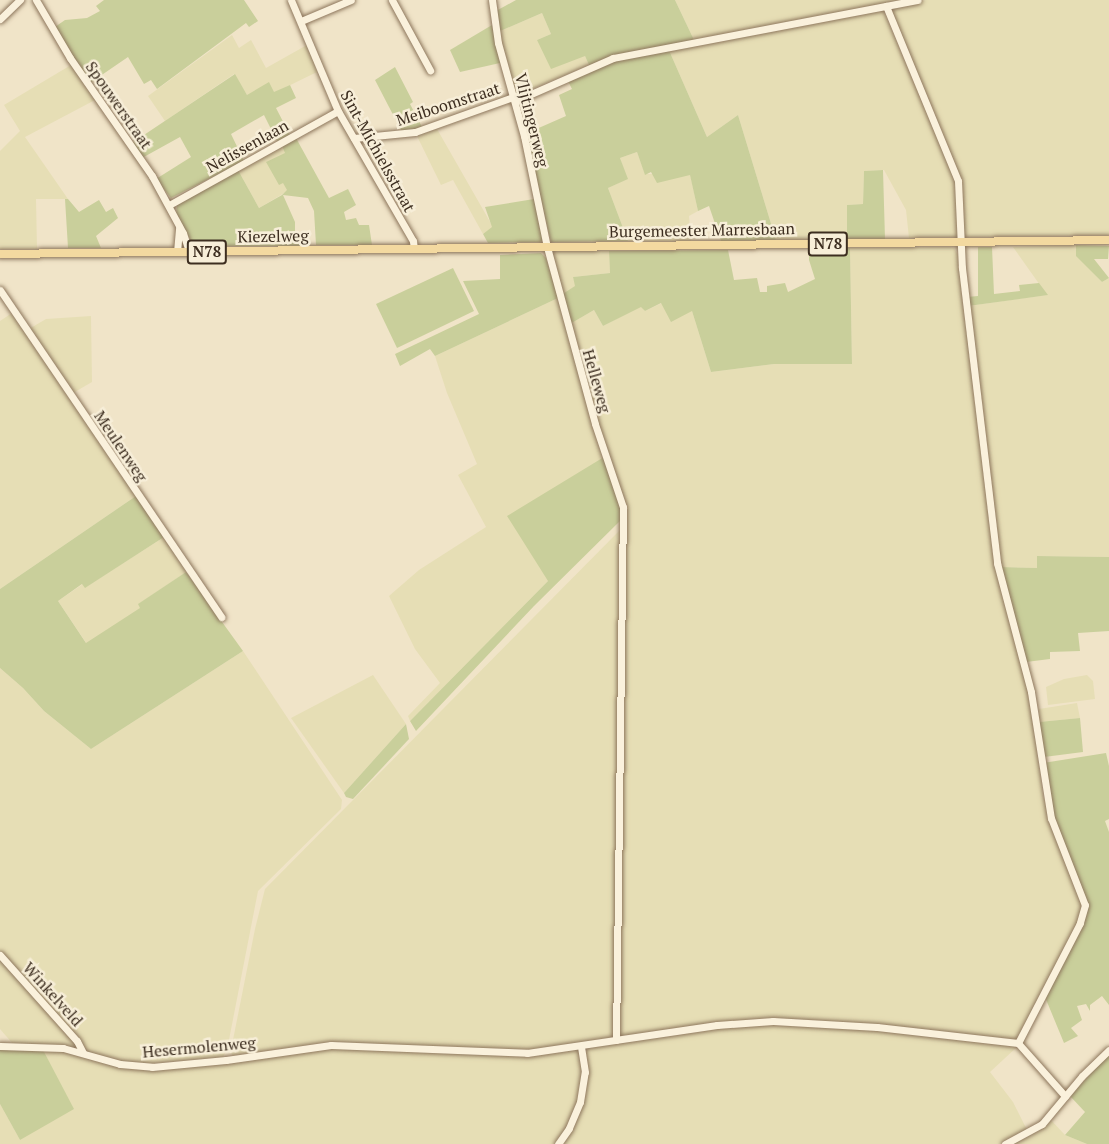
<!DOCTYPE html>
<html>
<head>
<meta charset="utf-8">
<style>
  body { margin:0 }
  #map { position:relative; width:1109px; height:1144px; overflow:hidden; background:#f0e4c8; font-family:"PT Serif",serif }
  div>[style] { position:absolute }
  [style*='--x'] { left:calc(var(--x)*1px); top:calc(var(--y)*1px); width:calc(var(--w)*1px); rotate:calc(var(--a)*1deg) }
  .farmland>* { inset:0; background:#e6deb5 }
  .green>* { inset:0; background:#c9cf9b }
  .roads { filter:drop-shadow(0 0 2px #8d765c) drop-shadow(0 0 2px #8d765c) }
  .minor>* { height:7px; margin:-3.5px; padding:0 3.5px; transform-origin:3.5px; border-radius:3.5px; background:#faf1dc }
  .major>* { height:8px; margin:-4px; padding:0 4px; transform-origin:4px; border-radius:4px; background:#f3d9a0 }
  span { translate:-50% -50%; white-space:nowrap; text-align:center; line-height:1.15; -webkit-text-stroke:5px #f7eed8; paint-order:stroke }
  .shield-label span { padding:2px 4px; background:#f7eed8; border:2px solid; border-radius:4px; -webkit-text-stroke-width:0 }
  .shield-label { font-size:15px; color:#3d2e20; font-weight:700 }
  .street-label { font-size:16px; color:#3d2e20 }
</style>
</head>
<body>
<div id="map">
  <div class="farmland">
    <i style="clip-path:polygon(675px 0,909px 0,694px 40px)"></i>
    <i style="clip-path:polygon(926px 0,1109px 0,1109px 235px,963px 237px,961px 193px,892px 15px,895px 6px)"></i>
    <i style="clip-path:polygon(883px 10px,954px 176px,957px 190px,958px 237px,909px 238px,906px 210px,884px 170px,864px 171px,863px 204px,847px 205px,847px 239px,776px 240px,738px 115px,707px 137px,668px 48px)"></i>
    <i style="clip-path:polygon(542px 13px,551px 34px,537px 40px,585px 56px,589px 65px,515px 96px,498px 32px)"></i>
    <i style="clip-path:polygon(232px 35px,239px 48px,251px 40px,266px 68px,307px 45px,317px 72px,274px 93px,247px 95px,234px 74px,165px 121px,148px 96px)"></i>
    <i style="clip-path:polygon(71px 65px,95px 100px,25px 137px,68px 199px,36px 199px,37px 249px,0 249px,0 151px,20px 131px,4px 105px)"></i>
    <i style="clip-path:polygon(437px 129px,493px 227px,483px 234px,453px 180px,441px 185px,417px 136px)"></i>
    <i style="clip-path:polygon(282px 146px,301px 183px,259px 208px,238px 170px)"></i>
    <i style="clip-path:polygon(637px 152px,645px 174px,690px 174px,698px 211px,689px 216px,691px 241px,628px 241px,608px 188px,627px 179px,620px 158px)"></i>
    <i style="clip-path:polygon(1076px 245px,1077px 256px,1102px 282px,1109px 278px,1109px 557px,1038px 556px,1037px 568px,1000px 567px,968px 306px,1047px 295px,1013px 247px)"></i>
    <i style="clip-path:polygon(949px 247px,954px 248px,959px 257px,996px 564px,1029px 695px,1043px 796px,1082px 906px,1079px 919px,1016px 1040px,776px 1019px,621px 1036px,619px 1031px,626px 520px,570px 324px,594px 310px,603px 326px,641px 306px,645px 311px,662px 303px,692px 311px,711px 372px,774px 364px,852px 364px,850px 248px)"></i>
    <i style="clip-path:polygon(554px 251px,609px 251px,610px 273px,573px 277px,576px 286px,561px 295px,551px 258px)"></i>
    <i style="clip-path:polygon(558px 298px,604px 457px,548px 581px,410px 721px,408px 716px,440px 683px,415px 649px,389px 596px,419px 570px,486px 527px,458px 475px,477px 464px,447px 393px,435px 356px)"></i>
    <i style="clip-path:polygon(12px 313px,136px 496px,0 589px,0 321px)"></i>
    <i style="clip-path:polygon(91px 316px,92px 382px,73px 393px,29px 329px,46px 319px)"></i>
    <i style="clip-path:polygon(622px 528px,613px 1036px,610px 1039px,527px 1052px,339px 1043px,235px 1057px,232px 1055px,231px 1050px,255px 929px,265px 889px)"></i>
    <i style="clip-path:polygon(164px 537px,186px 572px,139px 604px,141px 608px,87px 644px,58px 601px,83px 584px,86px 587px)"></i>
    <i style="clip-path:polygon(243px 651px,342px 800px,341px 809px,258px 891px,227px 1050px,223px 1057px,133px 1065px,88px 1052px,0 952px,0 668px,23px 688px,44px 711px,91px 749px)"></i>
    <i style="clip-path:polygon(373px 675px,406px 724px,344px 793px,291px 718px)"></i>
    <i style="clip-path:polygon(1087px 675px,1093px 681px,1095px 699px,1048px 705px,1046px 687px,1064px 679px)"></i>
    <i style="clip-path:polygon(1077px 703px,1080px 718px,1039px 722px,1039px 709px)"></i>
    <i style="clip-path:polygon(0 957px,76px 1045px,75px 1047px,13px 1044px,0 1029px)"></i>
    <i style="clip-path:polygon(781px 1024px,875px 1029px,1018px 1046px,990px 1072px,1013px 1102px,1027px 1130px,1000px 1144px,561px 1144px,573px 1125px,585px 1054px,589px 1047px,726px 1026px)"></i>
    <i style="clip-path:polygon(334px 1047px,515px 1056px,575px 1049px,579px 1051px,583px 1065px,575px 1113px,556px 1144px,0 1144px,0 1104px,20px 1140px,42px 1048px,56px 1048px,114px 1065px,142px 1069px)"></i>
    <i style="clip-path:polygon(1050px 1119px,1065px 1135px,1087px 1144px,1010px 1144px)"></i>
  </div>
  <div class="green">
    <i style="clip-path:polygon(104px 0,244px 0,258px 21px,249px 27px,246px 23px,157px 89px,151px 80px,144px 84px,128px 57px,90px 83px,55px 27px,65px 20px,87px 18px,100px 11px,96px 6px)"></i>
    <i style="clip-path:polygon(516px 0,675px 0,694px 40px,589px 65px,585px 56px,551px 69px,537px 40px,551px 34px,542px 13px,498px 32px,496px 11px)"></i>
    <i style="clip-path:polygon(492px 25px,500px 63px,460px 72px,450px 50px)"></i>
    <i style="clip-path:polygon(668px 48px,707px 137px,738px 115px,776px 240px,721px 241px,709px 206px,698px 211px,690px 175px,657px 183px,651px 172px,645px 175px,637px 152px,620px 158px,628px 179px,608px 188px,628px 241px,551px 242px,525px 134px,566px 116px,559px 95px,572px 89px,567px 79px,609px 61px)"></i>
    <i style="clip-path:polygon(395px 67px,413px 102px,410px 104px,422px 127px,402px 132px,375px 80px)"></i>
    <i style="clip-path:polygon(235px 74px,247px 95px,269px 82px,274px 92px,290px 85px,296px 98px,276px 108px,290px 135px,277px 141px,264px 115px,231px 134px,244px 161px,171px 198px,156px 179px,191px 157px,180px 137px,142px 158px,132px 143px)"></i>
    <i style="clip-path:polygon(296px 138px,329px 198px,348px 189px,356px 205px,344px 212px,346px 220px,356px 218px,359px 225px,369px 225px,372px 245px,316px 245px,314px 211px,308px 198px,283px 195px,295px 222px,295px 233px,300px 246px,194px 246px,176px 215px,177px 205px,238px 170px,259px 208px,282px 195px,287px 190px,283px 183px,279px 185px,266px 162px,285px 153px,282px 146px)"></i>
    <i style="clip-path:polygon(883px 170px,885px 239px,847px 239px,847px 205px,863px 204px,864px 171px)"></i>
    <i style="clip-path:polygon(65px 199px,68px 199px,79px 212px,99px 200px,106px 212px,113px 208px,118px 218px,96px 236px,101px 248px,68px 248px)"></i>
    <i style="clip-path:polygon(534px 199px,543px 240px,540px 242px,488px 243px,483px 234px,492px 227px,485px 207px)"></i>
    <i style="clip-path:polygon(1076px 245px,1109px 246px,1108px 259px,1094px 259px,1109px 278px,1102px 282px,1076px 256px)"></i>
    <i style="clip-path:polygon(978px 247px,992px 247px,994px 294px,1020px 291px,1019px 285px,1039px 283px,1048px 295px,968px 306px,967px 297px,978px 296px)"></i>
    <i style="clip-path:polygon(850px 248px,852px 364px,774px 364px,711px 372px,692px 311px,671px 322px,661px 303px,645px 311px,641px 307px,603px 326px,594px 310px,570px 324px,561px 295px,575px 286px,573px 277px,610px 273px,609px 251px,728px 250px,734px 280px,757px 278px,760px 292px,767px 292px,767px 286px,785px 283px,788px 292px,815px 279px,809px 260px,809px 249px)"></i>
    <i style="clip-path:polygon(541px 253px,546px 258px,558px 298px,435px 356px,430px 349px,400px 366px,395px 354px,479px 314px,463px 281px,500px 279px,500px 255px)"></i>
    <i style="clip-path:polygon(453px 268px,474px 311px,397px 348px,376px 304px)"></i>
    <i style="clip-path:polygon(604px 457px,619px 499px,622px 519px,534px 606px,416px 731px,410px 721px,548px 581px,507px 516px)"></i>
    <i style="clip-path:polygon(136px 496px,164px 537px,85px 588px,82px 584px,58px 601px,86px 643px,140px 608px,138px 604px,186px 572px,243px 651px,91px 749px,44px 711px,23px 688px,0 668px,0 589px)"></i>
    <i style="clip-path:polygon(1037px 556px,1109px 557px,1109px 631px,1078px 633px,1080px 651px,1050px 652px,1050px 659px,1026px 662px,1000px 567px,1037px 568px)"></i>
    <i style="clip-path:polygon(1080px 718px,1083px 752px,1044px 757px,1039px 722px)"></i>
    <i style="clip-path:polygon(406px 724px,409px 739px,353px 799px,346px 797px,344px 793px)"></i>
    <i style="clip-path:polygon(1106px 753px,1109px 766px,1109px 819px,1105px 821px,1109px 832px,1109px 1005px,1102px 996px,1090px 1005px,1090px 1011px,1086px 1004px,1077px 1006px,1082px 1020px,1071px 1028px,1078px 1036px,1064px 1043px,1045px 997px,1087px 909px,1086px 898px,1055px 821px,1043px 763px)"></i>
    <i style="clip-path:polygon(0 1048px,42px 1048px,74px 1109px,20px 1140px,0 1104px)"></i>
    <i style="clip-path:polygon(1109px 1054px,1109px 1144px,1087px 1144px,1065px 1135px,1085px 1112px,1070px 1096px)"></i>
  </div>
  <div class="roads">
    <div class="minor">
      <i style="--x:36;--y:0;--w:67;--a:59.6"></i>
      <i style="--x:70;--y:58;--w:144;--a:55.2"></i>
      <i style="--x:152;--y:176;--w:65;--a:61.5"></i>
      <i style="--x:183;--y:233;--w:20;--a:72"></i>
      <i style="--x:291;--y:0;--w:121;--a:67.1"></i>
      <i style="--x:338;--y:111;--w:150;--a:60"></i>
      <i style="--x:413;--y:241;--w:8;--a:83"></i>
      <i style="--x:392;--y:0;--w:80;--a:61.5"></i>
      <i style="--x:492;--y:0;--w:43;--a:82.1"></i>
      <i style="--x:498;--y:43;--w:97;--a:74.4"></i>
      <i style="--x:524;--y:136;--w:113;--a:78.3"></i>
      <i style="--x:547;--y:247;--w:183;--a:74.8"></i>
      <i style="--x:595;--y:424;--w:88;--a:71.4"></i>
      <i style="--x:623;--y:507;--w:533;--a:90.75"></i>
      <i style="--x:886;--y:6;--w:189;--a:67.6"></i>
      <i style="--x:958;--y:181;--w:87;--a:87.4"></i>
      <i style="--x:962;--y:268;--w:297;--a:83.2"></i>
      <i style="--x:997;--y:563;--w:133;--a:75.2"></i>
      <i style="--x:1031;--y:692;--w:128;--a:81"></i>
      <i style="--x:1051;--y:818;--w:93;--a:68.7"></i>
      <i style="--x:1085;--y:905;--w:19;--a:106"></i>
      <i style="--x:1080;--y:923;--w:135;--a:117.3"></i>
      <i style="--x:0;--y:19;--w:28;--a:-44"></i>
      <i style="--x:301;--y:21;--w:54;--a:-22.8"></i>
      <i style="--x:515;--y:101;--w:107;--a:-23.7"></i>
      <i style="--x:613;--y:58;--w:310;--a:-10.8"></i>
      <i style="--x:354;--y:138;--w:61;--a:-5.6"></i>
      <i style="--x:415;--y:132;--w:104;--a:-19.7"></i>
      <i style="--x:169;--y:205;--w:193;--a:-29.1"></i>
      <i style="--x:177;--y:252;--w:25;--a:-85"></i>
      <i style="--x:0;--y:290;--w:395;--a:55.9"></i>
      <i style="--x:0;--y:955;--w:115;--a:48.2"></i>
      <i style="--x:77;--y:1041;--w:13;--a:63"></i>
      <i style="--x:1018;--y:1043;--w:71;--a:48.4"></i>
      <i style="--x:0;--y:1046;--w:63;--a:1.8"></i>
      <i style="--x:63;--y:1048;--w:59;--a:15.7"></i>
      <i style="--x:120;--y:1064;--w:32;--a:5"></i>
      <i style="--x:152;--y:1067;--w:74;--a:-5.4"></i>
      <i style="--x:226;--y:1060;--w:106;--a:-8.1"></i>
      <i style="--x:331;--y:1045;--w:196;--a:2.3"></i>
      <i style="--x:527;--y:1053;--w:192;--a:-8.4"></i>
      <i style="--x:717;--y:1025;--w:56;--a:-4.1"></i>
      <i style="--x:773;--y:1021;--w:104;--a:3.3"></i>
      <i style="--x:877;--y:1027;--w:142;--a:6.5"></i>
      <i style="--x:558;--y:1144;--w:19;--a:-55"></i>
      <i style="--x:569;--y:1128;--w:28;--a:-67"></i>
      <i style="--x:580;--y:1102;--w:30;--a:-81"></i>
      <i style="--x:585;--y:1072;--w:26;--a:-99"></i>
      <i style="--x:1005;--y:1144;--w:42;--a:-28.4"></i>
      <i style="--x:1042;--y:1124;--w:62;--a:-50.2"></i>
      <i style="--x:1082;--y:1076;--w:37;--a:-44"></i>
    </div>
    <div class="major">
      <i style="--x:0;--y:254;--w:1109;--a:-0.72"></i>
    </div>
  </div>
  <div class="shield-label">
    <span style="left:828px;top:244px">N78</span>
    <span style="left:207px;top:252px">N78</span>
  </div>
  <div class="street-label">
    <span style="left:448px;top:104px;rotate:-18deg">Meiboomstraat</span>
    <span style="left:119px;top:105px;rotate:55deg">Spouwerstraat</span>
    <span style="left:532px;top:120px;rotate:76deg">Vlijtingerweg</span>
    <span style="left:247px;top:146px;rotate:-29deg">Nelissenlaan</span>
    <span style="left:378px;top:151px;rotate:61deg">Sint-Michielsstraat</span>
    <span style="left:702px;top:230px;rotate:-1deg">Burgemeester Marresbaan</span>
    <span style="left:273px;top:236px;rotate:-1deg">Kiezelweg</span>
    <span style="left:597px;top:381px;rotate:74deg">Helleweg</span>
    <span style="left:121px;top:446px;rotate:56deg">Meulenweg</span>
    <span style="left:53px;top:994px;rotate:48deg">Winkelveld</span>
    <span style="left:199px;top:1047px;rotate:-5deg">Hesermolenweg</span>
  </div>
</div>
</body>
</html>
